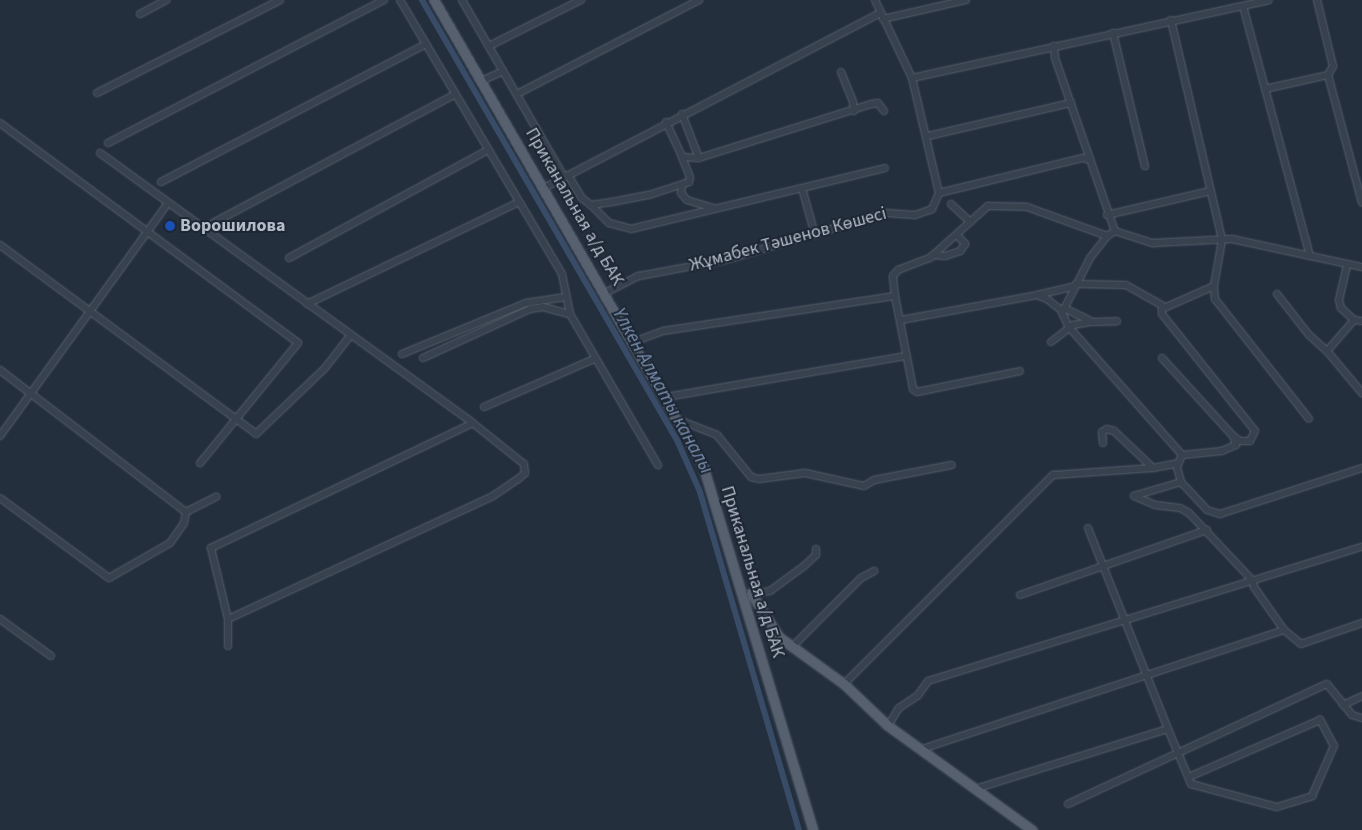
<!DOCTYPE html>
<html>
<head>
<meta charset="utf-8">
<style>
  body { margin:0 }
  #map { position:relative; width:1362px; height:830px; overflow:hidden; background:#242f3e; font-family:"Source Sans 3",sans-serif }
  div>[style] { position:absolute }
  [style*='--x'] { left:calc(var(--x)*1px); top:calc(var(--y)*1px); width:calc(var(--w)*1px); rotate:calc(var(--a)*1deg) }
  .canal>* { height:6px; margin:-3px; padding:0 3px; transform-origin:3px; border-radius:3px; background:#394c67 }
  .roads { filter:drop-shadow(0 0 1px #565f6c) drop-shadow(0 0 1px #565f6c) }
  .minor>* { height:6px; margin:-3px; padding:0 3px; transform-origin:3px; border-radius:3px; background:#38414e }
  .major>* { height:9px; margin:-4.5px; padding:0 4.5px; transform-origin:4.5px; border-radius:4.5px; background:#56606e }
  .dots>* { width:14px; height:14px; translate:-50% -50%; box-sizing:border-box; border:2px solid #1d2633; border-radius:50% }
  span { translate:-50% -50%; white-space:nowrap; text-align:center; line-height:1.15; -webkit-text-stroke:4px #1d2633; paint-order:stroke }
  .street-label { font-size:18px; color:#b4bcc9 }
  .poi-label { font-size:18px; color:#b4bcc9; font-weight:700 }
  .left { translate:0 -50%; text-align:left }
  .water-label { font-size:19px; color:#7c92b1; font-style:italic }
</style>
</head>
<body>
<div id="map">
  <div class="canal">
    <i style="--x:422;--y:0;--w:509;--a:59.91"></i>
    <i style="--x:677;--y:440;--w:57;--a:66.1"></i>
    <i style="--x:700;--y:492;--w:352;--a:73.7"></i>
  </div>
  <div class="roads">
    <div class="minor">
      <i style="--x:400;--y:0;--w:318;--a:59.4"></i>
      <i style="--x:562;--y:274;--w:41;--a:78.7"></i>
      <i style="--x:570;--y:314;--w:175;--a:59.8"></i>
      <i style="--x:462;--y:0;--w:204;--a:60"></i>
      <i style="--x:1317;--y:0;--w:68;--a:76.4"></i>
      <i style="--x:1333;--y:66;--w:10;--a:119"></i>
      <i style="--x:1328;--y:75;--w:132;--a:75.1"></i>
      <i style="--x:1243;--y:6;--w:259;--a:75"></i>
      <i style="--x:140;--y:14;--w:30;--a:-28"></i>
      <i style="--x:883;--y:19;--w:85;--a:-12.9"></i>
      <i style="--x:1171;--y:20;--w:226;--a:76.9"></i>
      <i style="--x:1222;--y:240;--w:47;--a:99.9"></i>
      <i style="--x:1214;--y:286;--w:57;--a:156.1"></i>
      <i style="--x:1162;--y:309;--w:5;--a:90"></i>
      <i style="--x:1162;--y:314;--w:149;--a:51.5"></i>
      <i style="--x:1255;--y:431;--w:11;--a:117"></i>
      <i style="--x:1250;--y:441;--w:10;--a:180"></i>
      <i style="--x:1240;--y:441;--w:7;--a:-146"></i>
      <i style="--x:1113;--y:33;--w:137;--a:76.5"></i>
      <i style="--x:489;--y:46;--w:103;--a:-26.6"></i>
      <i style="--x:1054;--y:46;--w:12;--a:85"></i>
      <i style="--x:1055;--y:58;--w:183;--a:70.9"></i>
      <i style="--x:841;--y:72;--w:32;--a:68"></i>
      <i style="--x:853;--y:102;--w:9;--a:84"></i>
      <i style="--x:912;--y:78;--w:365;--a:-12.3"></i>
      <i style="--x:481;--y:81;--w:24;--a:-24"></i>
      <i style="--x:1265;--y:89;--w:65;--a:-12.5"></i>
      <i style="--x:97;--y:93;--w:205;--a:-26.9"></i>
      <i style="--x:517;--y:94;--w:205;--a:-27.3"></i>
      <i style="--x:682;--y:114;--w:47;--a:68.9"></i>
      <i style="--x:666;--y:122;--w:38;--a:65"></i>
      <i style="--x:682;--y:157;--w:17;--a:3"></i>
      <i style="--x:699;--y:158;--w:180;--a:-17.4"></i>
      <i style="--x:871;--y:104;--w:7;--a:-8"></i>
      <i style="--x:878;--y:103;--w:10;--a:53"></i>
      <i style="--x:0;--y:123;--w:370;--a:36.4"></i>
      <i style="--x:298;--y:343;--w:155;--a:129.2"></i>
      <i style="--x:928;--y:136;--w:147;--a:-13"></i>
      <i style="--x:108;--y:143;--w:311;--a:-27.4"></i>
      <i style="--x:100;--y:153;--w:455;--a:35.9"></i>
      <i style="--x:469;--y:420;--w:70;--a:38.7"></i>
      <i style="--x:524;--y:464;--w:9;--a:84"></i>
      <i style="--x:525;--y:473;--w:9;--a:139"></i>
      <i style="--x:518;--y:479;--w:32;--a:146"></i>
      <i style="--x:491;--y:497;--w:290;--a:155.1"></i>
      <i style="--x:568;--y:175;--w:27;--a:59"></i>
      <i style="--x:582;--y:198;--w:11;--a:38"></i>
      <i style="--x:591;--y:205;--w:21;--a:-8"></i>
      <i style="--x:612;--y:202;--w:38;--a:-11"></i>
      <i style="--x:649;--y:195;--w:42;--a:-18"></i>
      <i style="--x:689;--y:182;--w:5;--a:-79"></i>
      <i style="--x:690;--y:177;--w:22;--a:-112"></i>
      <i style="--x:161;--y:182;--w:299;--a:-27.5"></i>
      <i style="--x:682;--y:186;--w:7;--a:98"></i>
      <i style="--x:681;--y:193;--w:9;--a:49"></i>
      <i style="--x:687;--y:200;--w:27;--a:17"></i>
      <i style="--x:544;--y:188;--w:379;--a:-27.5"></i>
      <i style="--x:802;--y:188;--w:49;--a:74.5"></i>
      <i style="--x:939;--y:193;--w:148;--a:-13.7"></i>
      <i style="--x:1083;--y:158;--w:7;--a:16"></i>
      <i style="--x:951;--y:204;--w:26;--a:43"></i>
      <i style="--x:970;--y:222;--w:24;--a:-42"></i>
      <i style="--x:988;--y:206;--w:39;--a:1"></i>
      <i style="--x:1027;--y:207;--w:85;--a:19.9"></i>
      <i style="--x:1107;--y:236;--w:9;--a:-32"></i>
      <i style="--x:1115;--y:231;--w:40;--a:18"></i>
      <i style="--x:1153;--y:243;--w:79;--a:-2.9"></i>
      <i style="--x:1232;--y:239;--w:133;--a:12.2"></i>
      <i style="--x:591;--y:205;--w:25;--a:45"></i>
      <i style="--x:609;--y:223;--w:23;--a:15"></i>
      <i style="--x:631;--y:229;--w:261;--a:-13.5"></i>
      <i style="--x:1107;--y:215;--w:106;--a:-13.1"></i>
      <i style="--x:213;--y:223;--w:273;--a:-28"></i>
      <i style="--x:0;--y:245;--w:318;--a:36.4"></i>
      <i style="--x:256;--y:434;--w:95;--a:-43.7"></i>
      <i style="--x:325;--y:368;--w:41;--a:-52"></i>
      <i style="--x:933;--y:255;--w:12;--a:5"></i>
      <i style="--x:945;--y:256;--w:16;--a:-18"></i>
      <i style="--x:960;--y:251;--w:9;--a:-54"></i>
      <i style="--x:965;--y:244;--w:12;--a:-132"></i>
      <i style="--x:289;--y:258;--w:226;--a:-28.5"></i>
      <i style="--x:1076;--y:284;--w:50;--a:1.1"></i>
      <i style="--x:1126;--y:285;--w:45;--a:29.4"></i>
      <i style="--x:1214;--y:286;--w:13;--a:86"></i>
      <i style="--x:1215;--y:299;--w:152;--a:51.9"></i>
      <i style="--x:605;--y:293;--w:38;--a:-27"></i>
      <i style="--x:639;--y:276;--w:87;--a:-10.5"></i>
      <i style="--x:725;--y:260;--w:168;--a:-16.3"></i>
      <i style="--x:886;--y:213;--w:29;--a:4"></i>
      <i style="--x:915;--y:215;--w:18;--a:-19"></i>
      <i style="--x:932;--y:209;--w:17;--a:-66"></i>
      <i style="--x:939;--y:193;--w:118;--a:-103.2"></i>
      <i style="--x:912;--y:78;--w:86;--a:-115.4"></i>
      <i style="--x:1277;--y:294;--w:52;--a:52"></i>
      <i style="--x:1309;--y:335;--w:24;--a:42"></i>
      <i style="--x:1327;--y:351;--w:41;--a:-48.9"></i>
      <i style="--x:1354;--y:320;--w:18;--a:-137"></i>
      <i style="--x:1341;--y:308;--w:8;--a:-104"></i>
      <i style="--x:1339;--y:300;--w:37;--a:-77"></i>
      <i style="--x:1037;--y:295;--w:39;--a:-13"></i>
      <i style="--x:895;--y:296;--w:20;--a:-96"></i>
      <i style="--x:893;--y:276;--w:8;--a:-50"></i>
      <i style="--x:898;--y:270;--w:34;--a:-21"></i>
      <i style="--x:930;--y:258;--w:54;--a:-42"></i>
      <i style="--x:307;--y:304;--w:235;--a:-25.7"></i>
      <i style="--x:1064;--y:308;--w:32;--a:26"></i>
      <i style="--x:1093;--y:322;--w:24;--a:-2"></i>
      <i style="--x:1062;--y:313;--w:62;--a:-63"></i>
      <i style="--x:1090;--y:258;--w:28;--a:-52"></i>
      <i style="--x:901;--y:320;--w:138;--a:-10.4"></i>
      <i style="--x:1037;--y:295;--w:11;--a:22"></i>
      <i style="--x:1047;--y:299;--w:18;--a:38"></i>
      <i style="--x:1061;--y:310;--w:17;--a:66"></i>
      <i style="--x:1068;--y:326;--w:172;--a:48.5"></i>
      <i style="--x:1182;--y:455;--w:13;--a:113"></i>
      <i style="--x:1177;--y:467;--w:16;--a:75"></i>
      <i style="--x:1181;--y:482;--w:38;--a:47"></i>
      <i style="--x:1207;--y:510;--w:14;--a:17"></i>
      <i style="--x:1220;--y:514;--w:149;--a:-17.9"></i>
      <i style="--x:1354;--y:320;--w:8;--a:7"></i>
      <i style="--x:633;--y:342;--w:32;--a:-20"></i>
      <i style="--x:663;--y:331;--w:235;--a:-8.6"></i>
      <i style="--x:895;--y:296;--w:95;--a:79"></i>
      <i style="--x:913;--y:389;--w:5;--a:37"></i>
      <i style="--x:917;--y:392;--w:105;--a:-11.5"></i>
      <i style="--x:1051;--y:342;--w:28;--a:-38"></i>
      <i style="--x:1073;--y:325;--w:17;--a:-10"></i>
      <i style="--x:1327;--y:351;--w:55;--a:50.2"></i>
      <i style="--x:402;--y:354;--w:134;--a:-22.4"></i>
      <i style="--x:526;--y:303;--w:40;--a:-8.5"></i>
      <i style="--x:423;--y:358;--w:118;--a:-24.6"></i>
      <i style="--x:530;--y:309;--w:13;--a:-9"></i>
      <i style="--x:543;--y:307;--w:28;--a:15"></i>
      <i style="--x:1162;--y:358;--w:107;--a:47.7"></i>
      <i style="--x:1234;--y:437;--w:8;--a:76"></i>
      <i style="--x:1236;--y:445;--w:15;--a:157"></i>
      <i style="--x:1222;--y:451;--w:40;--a:174.3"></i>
      <i style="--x:0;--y:370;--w:234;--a:37.4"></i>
      <i style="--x:186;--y:512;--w:11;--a:100"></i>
      <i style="--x:184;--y:523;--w:24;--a:125"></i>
      <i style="--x:170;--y:543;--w:70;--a:150.2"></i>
      <i style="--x:109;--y:578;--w:135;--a:-143.7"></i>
      <i style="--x:666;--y:397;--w:244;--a:-9.7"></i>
      <i style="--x:484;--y:407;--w:120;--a:-23.6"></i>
      <i style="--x:679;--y:420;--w:41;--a:21.5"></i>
      <i style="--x:717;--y:435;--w:54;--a:51"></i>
      <i style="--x:751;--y:477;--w:8;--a:14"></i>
      <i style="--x:759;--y:479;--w:46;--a:-7.4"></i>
      <i style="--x:805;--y:473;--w:60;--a:12.4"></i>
      <i style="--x:864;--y:486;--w:12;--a:-31"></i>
      <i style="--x:874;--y:480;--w:79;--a:-10.9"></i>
      <i style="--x:0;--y:436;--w:287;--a:-54.2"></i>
      <i style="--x:1103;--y:443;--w:11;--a:-95"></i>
      <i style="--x:1102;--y:432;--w:6;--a:-31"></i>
      <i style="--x:1107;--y:429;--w:7;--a:16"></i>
      <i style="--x:1114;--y:431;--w:54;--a:43.5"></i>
      <i style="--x:1153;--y:468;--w:25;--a:-11"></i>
      <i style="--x:1181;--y:482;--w:49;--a:163.4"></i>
      <i style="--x:1134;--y:496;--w:23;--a:23"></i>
      <i style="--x:1155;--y:505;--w:25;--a:7"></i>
      <i style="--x:1180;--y:508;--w:10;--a:29"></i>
      <i style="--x:1189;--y:513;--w:93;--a:46.7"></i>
      <i style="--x:1253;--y:581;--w:6;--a:81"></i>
      <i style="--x:1254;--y:587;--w:52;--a:55.1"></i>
      <i style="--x:1284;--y:630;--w:22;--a:39"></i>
      <i style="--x:1301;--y:644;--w:65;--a:-19"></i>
      <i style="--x:186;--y:512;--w:34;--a:-27"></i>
      <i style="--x:1088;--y:528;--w:216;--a:68.3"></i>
      <i style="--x:742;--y:595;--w:28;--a:-8"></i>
      <i style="--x:770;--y:591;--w:42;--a:-36.3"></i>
      <i style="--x:804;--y:566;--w:16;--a:-43"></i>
      <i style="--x:816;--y:555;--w:6;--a:-90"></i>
      <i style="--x:1020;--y:595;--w:198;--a:-19.2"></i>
      <i style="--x:0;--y:619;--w:63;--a:36"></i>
      <i style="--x:228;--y:646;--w:27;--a:-90"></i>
      <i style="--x:228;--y:619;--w:73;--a:-103.5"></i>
      <i style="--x:211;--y:548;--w:290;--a:-25.5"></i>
      <i style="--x:793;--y:646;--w:96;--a:-45"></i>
      <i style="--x:861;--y:578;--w:15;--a:-28"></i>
      <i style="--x:844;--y:684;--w:296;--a:-45"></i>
      <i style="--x:1053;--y:475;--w:100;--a:-4"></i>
      <i style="--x:1343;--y:705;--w:21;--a:-25"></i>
      <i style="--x:888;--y:726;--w:21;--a:-59"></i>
      <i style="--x:899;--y:708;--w:23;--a:-34"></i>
      <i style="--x:918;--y:695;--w:17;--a:-54"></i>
      <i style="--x:928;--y:681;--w:454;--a:-17.2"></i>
      <i style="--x:922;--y:749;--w:381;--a:-18.2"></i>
      <i style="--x:975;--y:789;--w:202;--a:-17.3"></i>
      <i style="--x:1168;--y:729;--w:60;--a:67.3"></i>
      <i style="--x:1191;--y:784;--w:89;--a:15"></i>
      <i style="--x:1277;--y:807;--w:37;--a:-17"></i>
      <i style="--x:1312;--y:796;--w:55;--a:-66.3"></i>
      <i style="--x:1334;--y:746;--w:30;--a:-118"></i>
      <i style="--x:1320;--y:720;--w:143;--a:156.5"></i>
      <i style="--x:1068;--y:804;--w:285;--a:-24.9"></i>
      <i style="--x:1327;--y:684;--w:40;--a:51"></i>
      <i style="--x:1352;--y:715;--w:10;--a:17"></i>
    </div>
    <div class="major">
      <i style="--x:434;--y:0;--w:538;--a:60"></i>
      <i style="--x:703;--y:466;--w:380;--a:73.2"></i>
      <i style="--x:751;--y:593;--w:52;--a:57.5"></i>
      <i style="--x:779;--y:637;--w:80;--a:35.9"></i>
      <i style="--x:844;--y:684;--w:59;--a:43.6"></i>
      <i style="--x:887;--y:725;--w:179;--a:35.9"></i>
    </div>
  </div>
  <div class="dots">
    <i style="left:170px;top:226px;background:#1a4fb4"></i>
  </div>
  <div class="street-label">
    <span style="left:574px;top:207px;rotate:60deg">Приканальная а/д БАК</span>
    <span style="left:788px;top:240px;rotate:-15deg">Жұмабек Тәшенов Көшесі</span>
    <span style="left:752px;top:572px;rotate:73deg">Приканальная а/д БАК</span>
  </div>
  <div class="poi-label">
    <span class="left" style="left:180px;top:226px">Ворошилова</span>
  </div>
  <div class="water-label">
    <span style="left:662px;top:391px;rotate:61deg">Үлкен Алматы каналы</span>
  </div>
</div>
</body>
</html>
